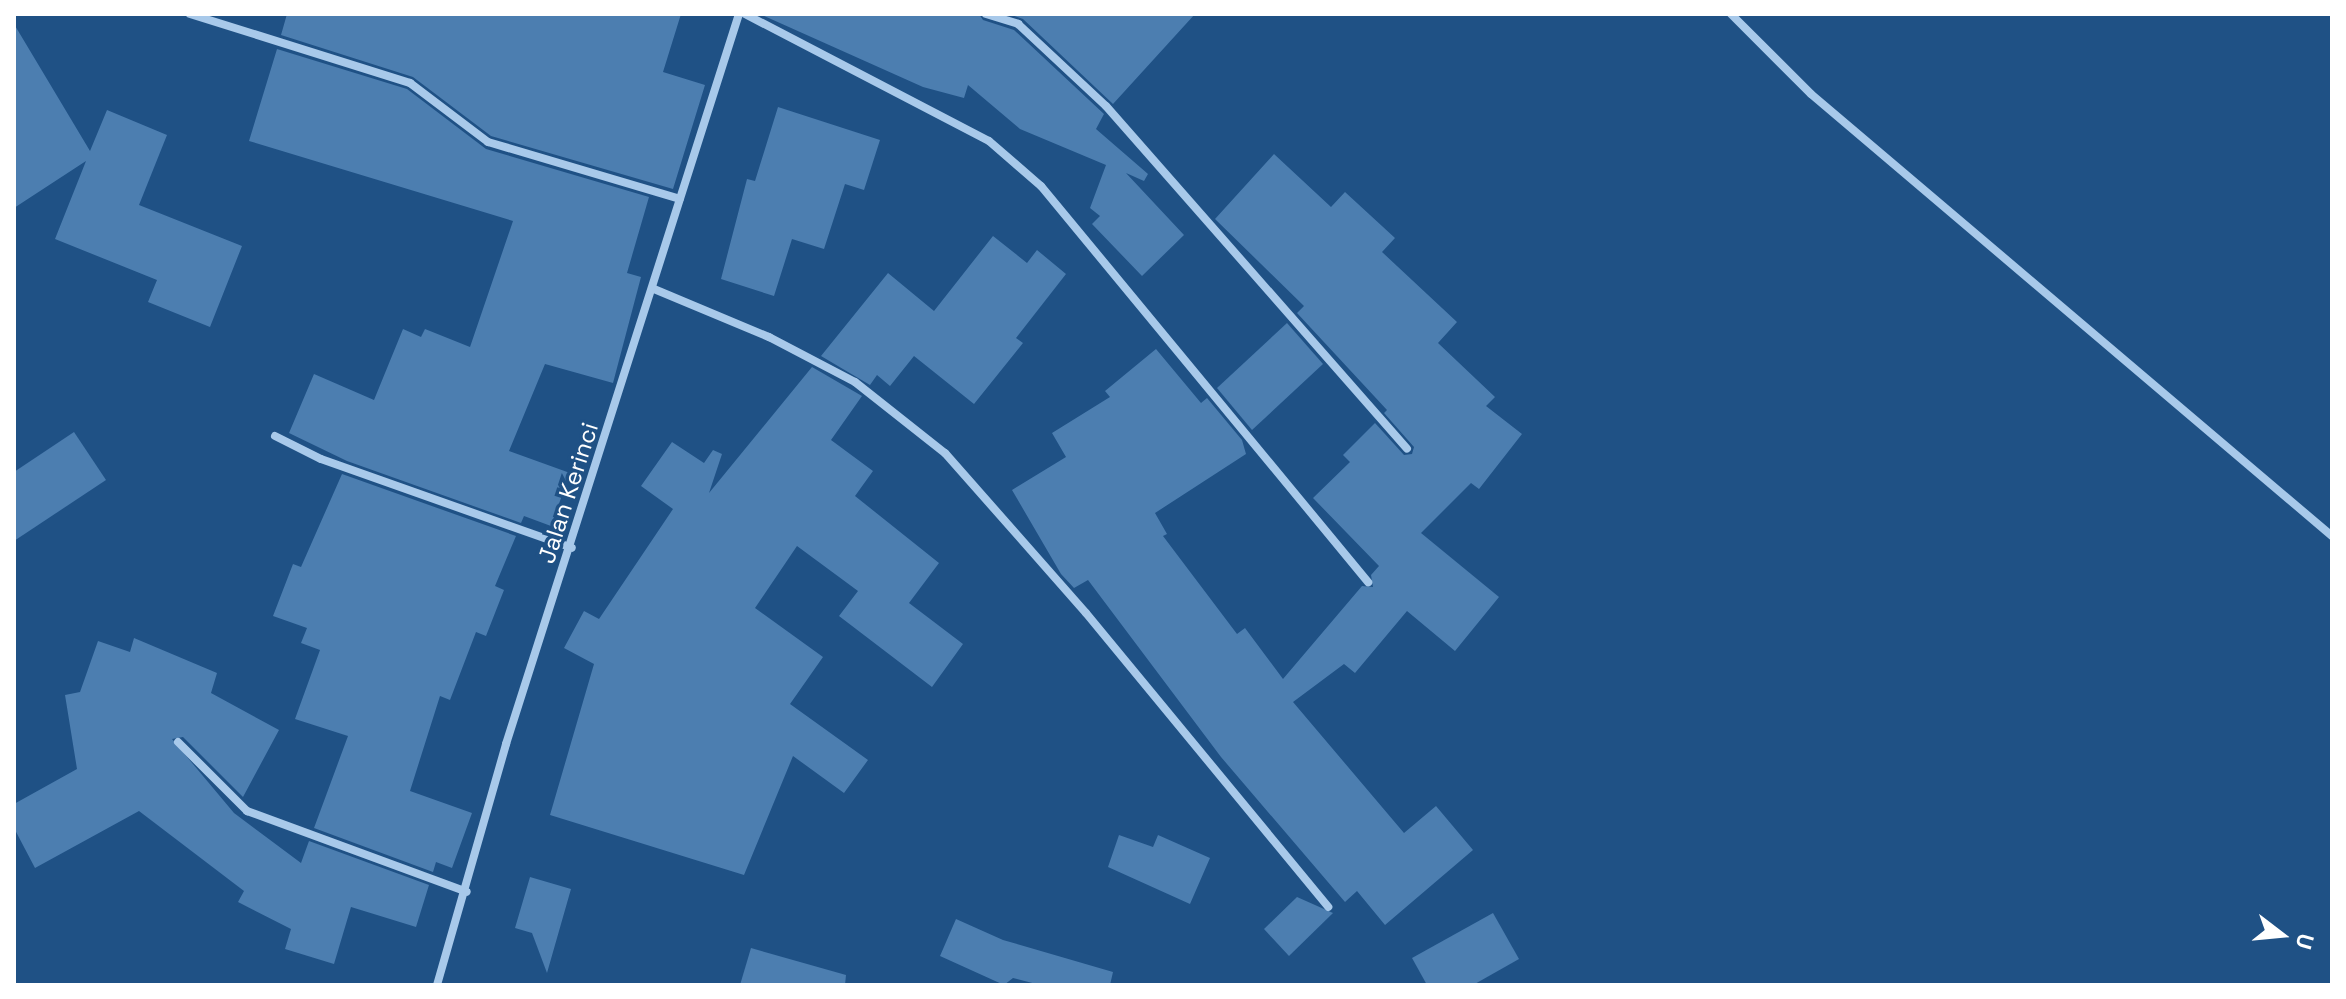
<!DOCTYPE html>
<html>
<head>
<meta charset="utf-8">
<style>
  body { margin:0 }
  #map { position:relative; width:2346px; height:999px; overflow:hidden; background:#1f5185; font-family:"Space Grotesk",sans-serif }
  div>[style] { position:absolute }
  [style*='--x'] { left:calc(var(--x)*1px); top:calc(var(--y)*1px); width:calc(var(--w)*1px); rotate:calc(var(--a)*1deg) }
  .building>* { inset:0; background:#4c7eb0 }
  .minor>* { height:8px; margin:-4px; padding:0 4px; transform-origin:4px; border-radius:4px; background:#a8c9ea }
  span { translate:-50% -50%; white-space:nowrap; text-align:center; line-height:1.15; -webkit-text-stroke:7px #1f5185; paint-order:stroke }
  .street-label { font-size:24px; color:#fff }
  .frame { position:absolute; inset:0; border:16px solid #fff; pointer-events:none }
  .north { position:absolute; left:2242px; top:895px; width:80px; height:80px; -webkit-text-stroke:6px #1f5185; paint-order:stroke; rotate:106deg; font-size:22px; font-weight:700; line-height:32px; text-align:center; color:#fff }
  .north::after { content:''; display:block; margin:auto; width:28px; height:36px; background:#fff; clip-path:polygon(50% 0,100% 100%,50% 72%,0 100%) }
</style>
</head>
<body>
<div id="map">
  <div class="building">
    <i style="clip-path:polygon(287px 14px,681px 14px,663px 72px,705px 85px,673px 189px,491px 136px,413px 77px,281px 35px)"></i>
    <i style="clip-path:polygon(760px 14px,979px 14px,983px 20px,1014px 30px,1104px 114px,1096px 129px,1148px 174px,1144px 181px,1126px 173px,1184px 235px,1142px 276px,1092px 224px,1100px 216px,1090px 208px,1106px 165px,1020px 129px,968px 85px,964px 98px,923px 87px)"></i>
    <i style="clip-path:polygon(1009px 14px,1195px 14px,1113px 104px,1023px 19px)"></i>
    <i style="clip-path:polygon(14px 24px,90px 151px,107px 110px,167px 135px,139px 205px,242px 246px,210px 327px,148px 302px,157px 280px,55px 239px,86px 161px,14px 208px)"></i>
    <i style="clip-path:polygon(277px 49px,407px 89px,486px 149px,649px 197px,627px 273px,641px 277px,613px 383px,545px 364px,509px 451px,570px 473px,551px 526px,524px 516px,521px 523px,347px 461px,289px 433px,314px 374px,374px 400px,403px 329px,421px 337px,425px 329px,470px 347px,513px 221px,249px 141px)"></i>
    <i style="clip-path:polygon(778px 107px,880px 140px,864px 190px,845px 184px,824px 249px,792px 239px,774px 296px,721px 279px,747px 179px,755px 181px)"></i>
    <i style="clip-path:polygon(1274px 154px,1331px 207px,1345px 192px,1395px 238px,1382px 252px,1457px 322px,1438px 343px,1495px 397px,1486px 406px,1522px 434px,1479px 489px,1471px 483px,1421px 533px,1499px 597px,1455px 651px,1407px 611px,1355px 673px,1344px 664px,1293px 702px,1404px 833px,1436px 806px,1473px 850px,1385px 925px,1357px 891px,1345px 902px,1221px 757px,1088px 580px,1074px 588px,1061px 574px,1012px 490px,1066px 457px,1052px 433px,1110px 397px,1105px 391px,1156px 349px,1201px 403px,1207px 398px,1242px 440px,1246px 454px,1155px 513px,1167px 534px,1163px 536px,1237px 634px,1245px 628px,1283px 679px,1362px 586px,1373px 587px,1371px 575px,1379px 566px,1313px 498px,1350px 462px,1343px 455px,1375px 423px,1404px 455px,1412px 454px,1414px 447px,1384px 413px,1387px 410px,1297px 313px,1304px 306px,1215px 219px)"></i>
    <i style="clip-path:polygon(993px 236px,1027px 263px,1037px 250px,1066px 274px,1016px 338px,1023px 343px,974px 404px,914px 356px,890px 386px,877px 375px,870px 385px,821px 356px,888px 273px,934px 311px)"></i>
    <i style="clip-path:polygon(1287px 323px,1323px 364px,1252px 430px,1217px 388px)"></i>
    <i style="clip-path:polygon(812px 367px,862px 396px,831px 440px,873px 471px,855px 496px,939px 563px,909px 603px,963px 644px,932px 687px,839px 616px,858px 591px,797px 546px,755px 608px,823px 657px,790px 704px,868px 760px,844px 793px,793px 756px,744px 875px,550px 815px,594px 664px,564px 648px,584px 611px,599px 619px,673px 509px,641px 486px,672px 442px,704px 463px,713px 450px,722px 454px,709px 493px)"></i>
    <i style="clip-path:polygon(74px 432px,106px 480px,14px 541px,14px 472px)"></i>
    <i style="clip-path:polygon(342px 474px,516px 536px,495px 586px,504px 590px,486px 636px,476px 632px,450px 700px,440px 696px,410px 791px,472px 813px,452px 868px,436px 862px,433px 872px,314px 828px,348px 736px,295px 719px,320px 650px,301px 643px,307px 628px,273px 616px,293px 564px,301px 567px)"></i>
    <i style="clip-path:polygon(134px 638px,217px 673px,211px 693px,279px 730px,243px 797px,183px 737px,172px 739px,234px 813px,301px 863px,309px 841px,429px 885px,416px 927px,351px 907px,334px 964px,285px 949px,291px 929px,238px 902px,244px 891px,139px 811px,35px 868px,14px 828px,14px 804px,77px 769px,65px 695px,80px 692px,98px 641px,130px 652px)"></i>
    <i style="clip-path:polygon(1119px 835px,1153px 847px,1158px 835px,1210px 858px,1190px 904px,1108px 867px)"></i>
    <i style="clip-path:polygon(530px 877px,571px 889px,547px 973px,532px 933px,515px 928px)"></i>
    <i style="clip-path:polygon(1297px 897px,1333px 913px,1289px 956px,1264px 929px)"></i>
    <i style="clip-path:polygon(1493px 913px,1519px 959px,1473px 985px,1427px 985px,1412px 958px)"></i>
    <i style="clip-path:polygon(956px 919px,1003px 940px,1113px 972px,1110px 985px,1040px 985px,1013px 978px,1004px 985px,940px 956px)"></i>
    <i style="clip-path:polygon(751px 948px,846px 975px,845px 985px,740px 985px)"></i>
  </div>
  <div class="minor">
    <i style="--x:190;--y:14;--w:231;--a:17.4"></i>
    <i style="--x:410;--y:83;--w:98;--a:37.1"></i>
    <i style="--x:488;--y:142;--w:200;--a:16.5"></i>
    <i style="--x:745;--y:14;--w:275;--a:27.5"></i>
    <i style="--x:989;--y:141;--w:69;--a:40.9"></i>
    <i style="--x:1041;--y:186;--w:514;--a:50.45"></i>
    <i style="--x:986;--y:14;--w:34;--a:17"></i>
    <i style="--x:1018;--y:24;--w:120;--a:43"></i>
    <i style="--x:1106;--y:106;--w:456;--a:48.7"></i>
    <i style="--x:1731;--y:14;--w:113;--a:45"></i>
    <i style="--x:1811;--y:94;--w:683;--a:40.31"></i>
    <i style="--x:654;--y:289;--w:125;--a:22.7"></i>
    <i style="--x:769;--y:337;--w:97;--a:27.6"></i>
    <i style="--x:855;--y:382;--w:115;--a:38.3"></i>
    <i style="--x:945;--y:453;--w:213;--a:48.6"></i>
    <i style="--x:1086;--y:613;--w:381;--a:50.5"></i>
    <i style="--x:275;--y:436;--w:51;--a:26.6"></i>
    <i style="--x:321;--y:459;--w:266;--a:19.5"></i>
    <i style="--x:178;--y:742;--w:98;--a:45"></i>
    <i style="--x:247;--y:811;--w:234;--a:20.2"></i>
    <i style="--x:437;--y:985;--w:251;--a:-74"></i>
    <i style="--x:506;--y:744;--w:766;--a:-72.3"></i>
  </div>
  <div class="street-label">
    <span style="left:568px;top:493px;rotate:-72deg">Jalan Kerinci</span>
  </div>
  <div class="frame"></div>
  <div class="north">U</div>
</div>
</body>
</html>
